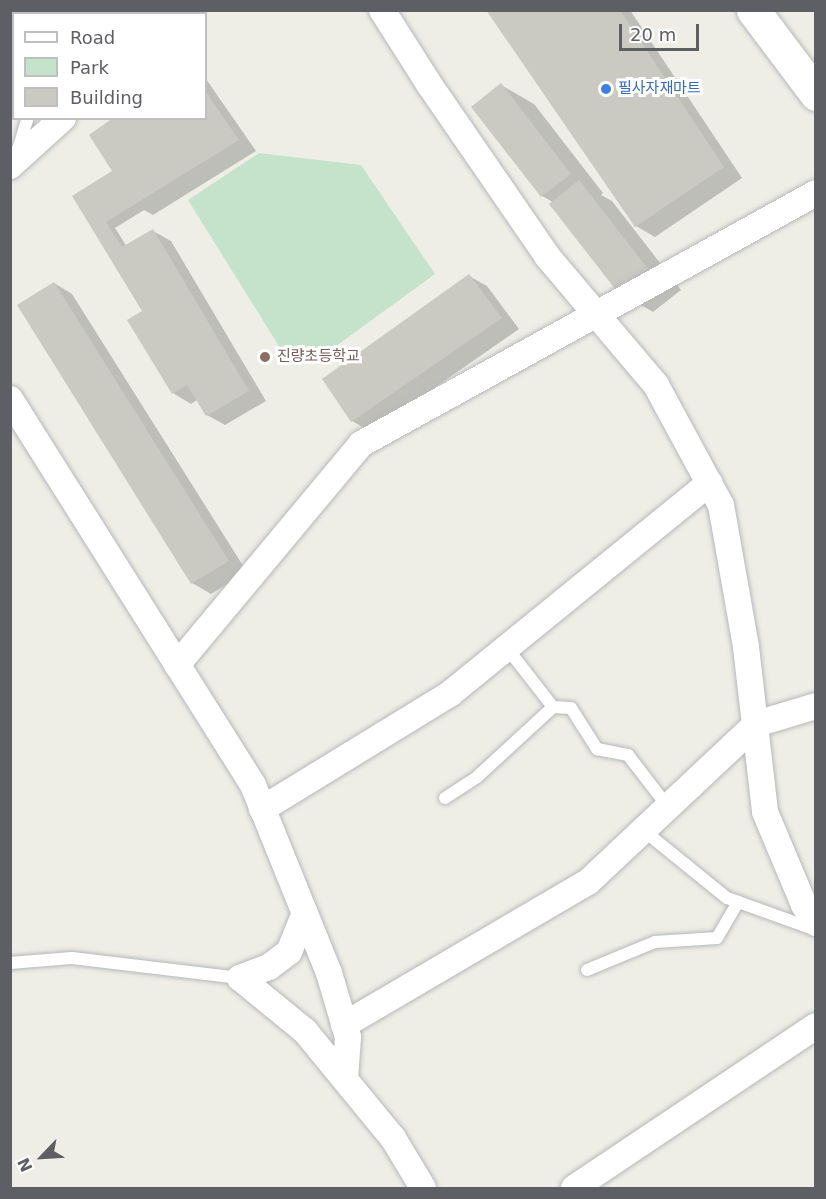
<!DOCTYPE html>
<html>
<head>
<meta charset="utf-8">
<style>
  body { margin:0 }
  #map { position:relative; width:826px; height:1199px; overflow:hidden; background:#eeeee6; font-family:"DejaVu Sans","Noto Sans KR",sans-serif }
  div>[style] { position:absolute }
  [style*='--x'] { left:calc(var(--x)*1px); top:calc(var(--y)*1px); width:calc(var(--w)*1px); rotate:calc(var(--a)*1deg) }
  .green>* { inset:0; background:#c5e3cb }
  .shadow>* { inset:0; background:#0003 }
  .building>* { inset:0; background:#cac9c2 }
  .roads { filter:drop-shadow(0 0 2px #b6b7bb) drop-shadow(0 0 2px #b6b7bb) }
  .service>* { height:12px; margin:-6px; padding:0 6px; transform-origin:6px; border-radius:6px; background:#fff }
  .minor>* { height:26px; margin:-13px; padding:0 13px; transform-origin:13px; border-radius:13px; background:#fff }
  .secondary>* { height:33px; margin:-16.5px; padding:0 16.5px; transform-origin:16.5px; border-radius:16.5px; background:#fff }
  .dots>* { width:16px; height:16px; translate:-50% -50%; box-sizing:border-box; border:3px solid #fff; border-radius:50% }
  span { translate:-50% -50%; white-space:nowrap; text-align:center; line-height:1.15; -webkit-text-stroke:6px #fff; paint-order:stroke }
  .shop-label { font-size:15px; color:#366cbe }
  .left { translate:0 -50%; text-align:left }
  .education-label { font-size:15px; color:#785e54 }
  .frame { position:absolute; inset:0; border:12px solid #5e5f65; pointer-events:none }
  .legend { position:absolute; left:12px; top:12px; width:195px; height:108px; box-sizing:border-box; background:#fff; border:2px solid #bfbfc1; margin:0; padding:8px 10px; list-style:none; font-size:18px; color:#5e5f65 }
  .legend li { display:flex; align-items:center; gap:12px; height:30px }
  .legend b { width:30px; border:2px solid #bfbfc1 }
  .north { position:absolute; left:12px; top:1127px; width:60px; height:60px; -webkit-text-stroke:4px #fff; paint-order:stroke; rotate:245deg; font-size:16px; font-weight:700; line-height:24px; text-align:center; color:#5e5f65 }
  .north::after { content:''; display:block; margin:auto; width:21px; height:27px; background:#5e5f65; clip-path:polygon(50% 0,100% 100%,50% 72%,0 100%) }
  .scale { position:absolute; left:619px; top:24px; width:80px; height:27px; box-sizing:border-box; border:3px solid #5e5f65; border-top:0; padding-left:8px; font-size:18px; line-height:21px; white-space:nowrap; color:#5e5f65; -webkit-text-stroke:4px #fff; paint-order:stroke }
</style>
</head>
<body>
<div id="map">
  <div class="green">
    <i style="clip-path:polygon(259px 153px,361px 165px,435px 274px,332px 349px,287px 359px,188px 200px)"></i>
  </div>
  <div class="shadow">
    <i style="clip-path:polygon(487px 10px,630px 10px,742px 178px,655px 237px,636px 226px)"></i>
    <i style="clip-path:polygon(206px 79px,256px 151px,153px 215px,144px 210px,115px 228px,127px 247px,153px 231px,171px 241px,266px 401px,225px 425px,207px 415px,197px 400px,191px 404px,173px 393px,144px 311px,74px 197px,206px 118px)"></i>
    <i style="clip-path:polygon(501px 85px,534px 104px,603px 193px,601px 195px,612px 201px,681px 290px,653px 312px,620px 293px,553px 202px,542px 196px)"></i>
    <i style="clip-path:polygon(469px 276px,487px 286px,519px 329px,371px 432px,352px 421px,324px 380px)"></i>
    <i style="clip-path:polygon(54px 283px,72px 294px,247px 572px,211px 594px,192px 583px,20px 305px)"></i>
  </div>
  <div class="building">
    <i style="clip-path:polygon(486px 10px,620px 10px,724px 167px,635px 227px)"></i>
    <i style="clip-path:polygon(501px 83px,571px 174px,541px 197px,471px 107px)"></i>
    <i style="clip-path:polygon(206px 92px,239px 140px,106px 222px,122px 247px,153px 229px,249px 391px,206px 416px,187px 385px,172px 394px,127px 320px,142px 311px,72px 196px,112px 171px,89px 135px,113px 118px,206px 118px)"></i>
    <i style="clip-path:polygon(579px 180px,649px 270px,619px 294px,549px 204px)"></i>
    <i style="clip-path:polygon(469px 274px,502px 318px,351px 422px,322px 379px)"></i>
    <i style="clip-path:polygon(54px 282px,229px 561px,191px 584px,17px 305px)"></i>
  </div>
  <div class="roads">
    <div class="service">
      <i style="--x:25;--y:10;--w:4;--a:90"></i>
      <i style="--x:17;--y:153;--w:37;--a:-73"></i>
      <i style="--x:507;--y:648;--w:75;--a:52.1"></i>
      <i style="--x:553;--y:707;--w:18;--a:3"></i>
      <i style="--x:571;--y:708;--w:49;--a:57.6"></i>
      <i style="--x:597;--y:749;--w:32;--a:11"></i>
      <i style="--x:628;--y:755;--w:66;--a:52.4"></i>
      <i style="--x:445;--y:798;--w:38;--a:-33"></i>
      <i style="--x:477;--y:777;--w:103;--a:-42.6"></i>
      <i style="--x:643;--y:830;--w:108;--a:39"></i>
      <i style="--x:727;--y:898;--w:95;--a:19.8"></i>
      <i style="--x:10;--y:963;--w:62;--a:-4.6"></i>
      <i style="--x:72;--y:958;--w:169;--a:6.8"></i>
      <i style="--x:587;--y:970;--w:74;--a:-22.4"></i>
      <i style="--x:655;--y:942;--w:62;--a:-3.7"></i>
      <i style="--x:717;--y:938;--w:42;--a:-59.7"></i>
    </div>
    <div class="minor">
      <i style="--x:382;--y:10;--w:88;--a:57.6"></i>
      <i style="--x:429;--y:84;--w:209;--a:55.5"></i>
      <i style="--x:547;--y:256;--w:169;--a:49.8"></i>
      <i style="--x:656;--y:385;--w:136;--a:61.6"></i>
      <i style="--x:721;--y:505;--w:144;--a:80"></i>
      <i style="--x:746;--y:647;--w:166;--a:83.4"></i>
      <i style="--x:765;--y:812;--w:101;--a:67.2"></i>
      <i style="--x:804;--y:905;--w:22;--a:56"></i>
      <i style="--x:180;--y:14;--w:5;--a:-53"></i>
      <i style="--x:10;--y:166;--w:72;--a:-42.2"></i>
      <i style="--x:10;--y:399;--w:456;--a:57.8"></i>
      <i style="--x:253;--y:785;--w:203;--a:68"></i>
      <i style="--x:329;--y:973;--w:67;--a:73.5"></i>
      <i style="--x:348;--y:1037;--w:42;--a:94.1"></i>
      <i style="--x:177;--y:665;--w:288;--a:-50.2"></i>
      <i style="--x:361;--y:444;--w:520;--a:-28.88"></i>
      <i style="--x:262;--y:809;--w:222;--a:-31.5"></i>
      <i style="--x:451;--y:693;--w:333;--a:-39.1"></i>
      <i style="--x:240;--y:978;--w:84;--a:39.2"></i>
      <i style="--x:305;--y:1031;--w:139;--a:50.6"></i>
      <i style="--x:393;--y:1138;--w:58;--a:59"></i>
      <i style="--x:240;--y:978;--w:31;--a:-21"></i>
      <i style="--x:269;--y:967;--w:25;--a:-37"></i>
      <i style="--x:289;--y:952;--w:42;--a:-67.7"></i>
      <i style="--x:344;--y:1025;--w:283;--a:-30.4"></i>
      <i style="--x:588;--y:882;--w:231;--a:-43.2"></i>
      <i style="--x:756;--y:724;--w:63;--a:-16.7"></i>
      <i style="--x:574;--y:1188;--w:291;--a:-33.8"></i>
    </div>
    <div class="secondary">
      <i style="--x:753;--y:10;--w:105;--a:53.1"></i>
    </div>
  </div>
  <div class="dots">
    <i style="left:606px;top:89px;background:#3f7fe0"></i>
    <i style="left:265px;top:357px;background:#8d6e63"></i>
  </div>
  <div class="shop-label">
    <span class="left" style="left:618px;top:89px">필사자재마트</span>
  </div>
  <div class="education-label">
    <span class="left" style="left:277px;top:357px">진량초등학교</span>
  </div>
  <div class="frame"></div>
  <ul class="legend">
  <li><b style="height:8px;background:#fff"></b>Road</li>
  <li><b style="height:16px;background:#c5e3cb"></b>Park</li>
  <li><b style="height:16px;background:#cac9c2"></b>Building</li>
  </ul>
  <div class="north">N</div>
  <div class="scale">20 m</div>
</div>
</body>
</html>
